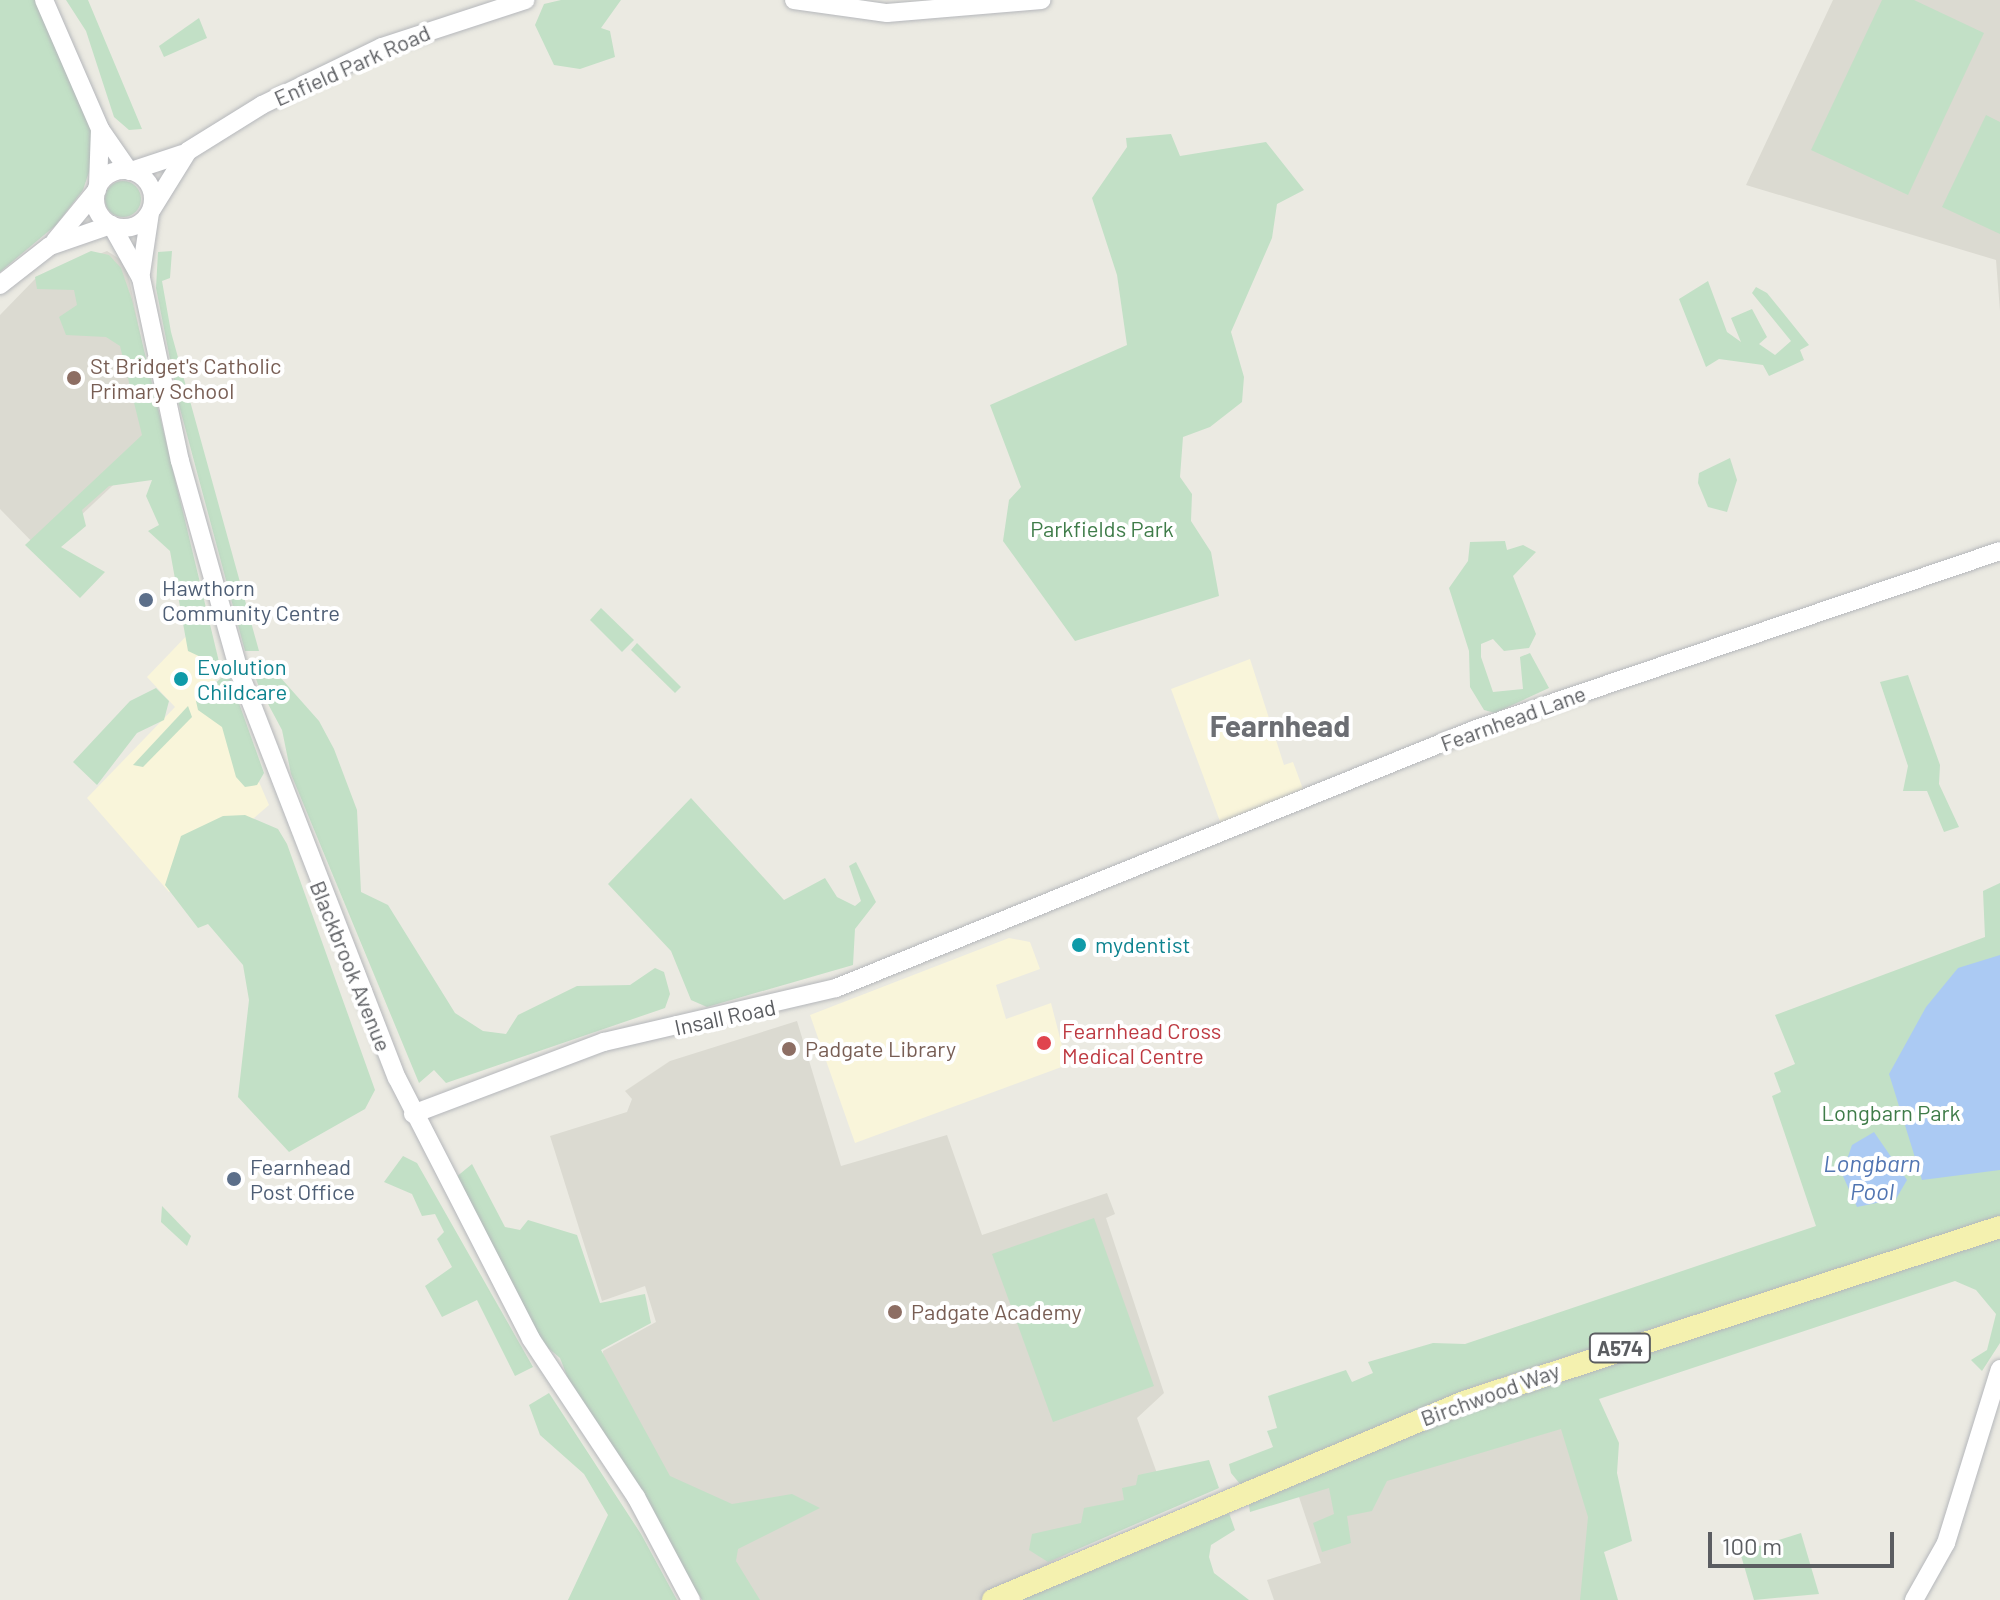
<!DOCTYPE html>
<html>
<head>
<meta charset="utf-8">
<style>
  body { margin:0 }
  #map { position:relative; width:2000px; height:1600px; overflow:hidden; background:#ebeae2; font-family:Barlow,sans-serif }
  div>[style] { position:absolute }
  [style*='--x'] { left:calc(var(--x)*1px); top:calc(var(--y)*1px); width:calc(var(--w)*1px); rotate:calc(var(--a)*1deg) }
  .commercial>* { inset:0; background:#f9f5da }
  .education>* { inset:0; background:#dbdad1 }
  .green>* { inset:0; background:#c2e0c6 }
  .round { border-radius:50% }
  .water>* { inset:0; background:#abcaf3 }
  .roads { filter:drop-shadow(0 0 2px #b5b7bb) drop-shadow(0 0 2px #b5b7bb) }
  .tertiary>* { height:18px; margin:-9px; padding:0 9px; transform-origin:9px; border-radius:9px; background:#fff }
  .tertiary>.ring { margin:-9px; padding:0; box-sizing:content-box; background:none; border:18px solid #fff; border-radius:50% }
  .primary>* { height:22px; margin:-11px; padding:0 11px; transform-origin:11px; border-radius:11px; background:#f4f1af }
  .dots>* { width:22px; height:22px; translate:-50% -50%; box-sizing:border-box; border:4px solid #fff; border-radius:50% }
  span { translate:-50% -50%; white-space:nowrap; text-align:center; line-height:1.15; -webkit-text-stroke:8px #fff; paint-order:stroke }
  .shield-label span { padding:2px 6px; background:#fff; border:2px solid; border-radius:6px; -webkit-text-stroke-width:0 }
  .shield-label { font-size:20px; color:#5b5d61; font-weight:700 }
  .street-label { font-size:22px; color:#5b5d61 }
  .education-label { font-size:22px; color:#785e54 }
  .left { translate:0 -50%; text-align:left }
  .park-label { font-size:22px; color:#3f7c49 }
  .service-label { font-size:22px; color:#4e5e75 }
  .culture-label { font-size:22px; color:#0d838f }
  .health-label { font-size:22px; color:#be3a42 }
  .water-label { font-size:24px; color:#5175b2; font-style:italic }
  .district-label { font-size:30px; color:#6c6e73; font-weight:700 }
  .scale { position:absolute; left:1708px; top:1532px; width:186px; height:36px; box-sizing:border-box; border:4px solid #5b5d61; border-top:0; padding-left:10px; font-size:24px; line-height:28px; white-space:nowrap; color:#5b5d61; -webkit-text-stroke:6px #fff; paint-order:stroke }
</style>
</head>
<body>
<div id="map">
  <div class="commercial">
    <i style="clip-path:polygon(193px 629px,269px 805px,169px 892px,87px 798px,175px 707px,147px 677px)"></i>
    <i style="clip-path:polygon(1250px 659px,1284px 765px,1293px 762px,1303px 789px,1221px 824px,1171px 689px)"></i>
    <i style="clip-path:polygon(1009px 938px,1030px 942px,1040px 969px,996px 985px,1006px 1019px,1051px 1003px,1067px 1065px,855px 1143px,810px 1015px)"></i>
  </div>
  <div class="education">
    <i style="clip-path:polygon(1833px 0,2000px 0,2000px 311px,1996px 260px,1746px 185px)"></i>
    <i style="clip-path:polygon(107px 251px,126px 263px,161px 440px,42px 552px,0 509px,0 315px,35px 279px)"></i>
    <i style="clip-path:polygon(797px 1021px,841px 1166px,947px 1135px,982px 1235px,1107px 1193px,1115px 1214px,1106px 1218px,1164px 1393px,1137px 1418px,1167px 1501px,981px 1600px,710px 1600px,606px 1427px,603px 1351px,656px 1322px,645px 1286px,602px 1301px,550px 1136px,627px 1112px,632px 1099px,625px 1091px,670px 1061px)"></i>
    <i style="clip-path:polygon(1563px 1422px,1614px 1600px,1274px 1600px,1267px 1580px,1321px 1563px,1297px 1491px)"></i>
  </div>
  <div class="green">
    <i style="clip-path:polygon(0 0,35px 0,91px 125px,94px 157px,83px 190px,56px 225px,0 272px)"></i>
    <i style="clip-path:polygon(66px 0,88px 0,142px 129px,129px 130px,114px 117px,86px 31px)"></i>
    <i style="clip-path:polygon(561px 0,621px 0,601px 28px,610px 31px,615px 57px,580px 69px,554px 65px,535px 25px,544px 4px)"></i>
    <i style="clip-path:polygon(1882px 0,1914px 0,1984px 33px,1908px 195px,1811px 150px)"></i>
    <i style="clip-path:polygon(199px 18px,207px 38px,164px 57px,159px 46px)"></i>
    <i style="clip-path:polygon(1986px 115px,2000px 122px,2000px 234px,1942px 207px)"></i>
    <i style="clip-path:polygon(1171px 134px,1180px 156px,1266px 142px,1304px 190px,1277px 204px,1272px 238px,1231px 332px,1244px 377px,1242px 402px,1210px 427px,1183px 437px,1180px 477px,1192px 494px,1191px 521px,1211px 552px,1219px 596px,1075px 641px,1003px 541px,1009px 500px,1021px 487px,990px 405px,1127px 345px,1117px 275px,1092px 198px,1127px 147px,1126px 138px)"></i>
    <i class="round" style="left:105px;top:181px;width:36px;height:36px"></i>
    <i style="clip-path:polygon(91px 251px,109px 255px,121px 268px,132px 300px,220px 666px,188px 651px,170px 551px,148px 531px,159px 525px,146px 496px,152px 480px,109px 486px,82px 510px,86px 526px,61px 547px,105px 572px,80px 598px,25px 545px,142px 435px,120px 346px,106px 337px,66px 335px,59px 317px,77px 305px,74px 290px,37px 289px,35px 277px)"></i>
    <i style="clip-path:polygon(172px 251px,170px 278px,162px 281px,171px 332px,259px 651px,245px 651px,179px 405px,156px 288px,158px 252px)"></i>
    <i style="clip-path:polygon(1708px 281px,1727px 332px,1741px 342px,1731px 318px,1752px 309px,1767px 337px,1759px 344px,1775px 355px,1791px 341px,1752px 293px,1756px 287px,1767px 293px,1809px 345px,1800px 350px,1804px 360px,1769px 376px,1763px 365px,1719px 359px,1706px 367px,1679px 299px)"></i>
    <i style="clip-path:polygon(1730px 458px,1737px 480px,1727px 512px,1708px 507px,1698px 483px,1699px 473px)"></i>
    <i style="clip-path:polygon(1505px 541px,1507px 550px,1523px 545px,1536px 552px,1513px 576px,1536px 634px,1529px 648px,1504px 651px,1493px 639px,1481px 644px,1481px 657px,1493px 692px,1523px 689px,1520px 657px,1530px 653px,1549px 688px,1495px 713px,1484px 710px,1470px 687px,1469px 651px,1449px 588px,1468px 561px,1470px 542px)"></i>
    <i style="clip-path:polygon(601px 608px,634px 640px,622px 652px,590px 620px)"></i>
    <i style="clip-path:polygon(637px 643px,681px 687px,675px 693px,631px 650px)"></i>
    <i style="clip-path:polygon(264px 659px,319px 721px,334px 749px,357px 810px,361px 892px,388px 905px,455px 1013px,483px 1031px,506px 1034px,518px 1015px,577px 986px,630px 985px,655px 968px,664px 972px,670px 994px,665px 1008px,446px 1083px,434px 1070px,419px 1083px,291px 774px,282px 730px,259px 687px,250px 663px)"></i>
    <i style="clip-path:polygon(1908px 675px,1940px 765px,1939px 784px,1959px 827px,1944px 832px,1927px 791px,1903px 791px,1908px 766px,1880px 682px)"></i>
    <i style="clip-path:polygon(221px 678px,230px 678px,264px 773px,257px 785px,245px 787px,236px 777px,222px 727px,198px 710px,196px 701px)"></i>
    <i style="clip-path:polygon(156px 688px,169px 701px,164px 720px,137px 733px,97px 785px,73px 762px,130px 701px)"></i>
    <i style="clip-path:polygon(188px 706px,192px 717px,143px 767px,133px 765px)"></i>
    <i style="clip-path:polygon(691px 798px,784px 900px,825px 878px,837px 897px,855px 906px,861px 901px,849px 866px,856px 862px,876px 902px,855px 929px,853px 965px,707px 1007px,691px 1000px,671px 951px,608px 884px)"></i>
    <i style="clip-path:polygon(245px 815px,278px 829px,287px 844px,375px 1090px,365px 1109px,289px 1152px,238px 1097px,249px 1000px,243px 965px,208px 924px,198px 928px,165px 885px,181px 836px,223px 816px)"></i>
    <i style="clip-path:polygon(2000px 883px,2000px 1216px,1476px 1386px,1240px 1484px,1231px 1473px,1229px 1464px,1273px 1447px,1267px 1431px,1277px 1428px,1268px 1396px,1346px 1370px,1352px 1382px,1373px 1373px,1368px 1362px,1433px 1343px,1465px 1344px,1816px 1226px,1772px 1096px,1781px 1092px,1774px 1073px,1795px 1064px,1775px 1015px,1985px 937px,1983px 891px)"></i>
    <i style="clip-path:polygon(403px 1156px,417px 1163px,533px 1367px,515px 1376px,477px 1300px,442px 1317px,425px 1286px,452px 1267px,437px 1239px,444px 1232px,435px 1214px,422px 1216px,412px 1194px,384px 1182px)"></i>
    <i style="clip-path:polygon(472px 1164px,505px 1227px,520px 1230px,528px 1220px,577px 1235px,600px 1303px,645px 1294px,651px 1323px,601px 1350px,670px 1476px,732px 1504px,792px 1494px,820px 1508px,738px 1549px,736px 1561px,760px 1600px,702px 1600px,572px 1389px,560px 1358px,540px 1341px,455px 1178px)"></i>
    <i style="clip-path:polygon(162px 1206px,191px 1236px,187px 1246px,161px 1222px)"></i>
    <i style="clip-path:polygon(1094px 1218px,1154px 1386px,1053px 1422px,992px 1254px)"></i>
    <i style="clip-path:polygon(2000px 1230px,2000px 1343px,1982px 1371px,1971px 1360px,1987px 1350px,1996px 1314px,1976px 1290px,1955px 1281px,1599px 1399px,1619px 1443px,1617px 1473px,1632px 1541px,1604px 1552px,1618px 1600px,1580px 1600px,1588px 1517px,1561px 1429px,1387px 1481px,1372px 1511px,1347px 1516px,1351px 1543px,1322px 1552px,1313px 1523px,1334px 1514px,1329px 1488px,1250px 1512px,1248px 1499px,1422px 1423px)"></i>
    <i style="clip-path:polygon(549px 1393px,641px 1534px,677px 1600px,568px 1600px,608px 1515px,584px 1474px,540px 1435px,529px 1405px)"></i>
    <i style="clip-path:polygon(1209px 1460px,1219px 1488px,1048px 1562px,1029px 1550px,1032px 1534px,1081px 1523px,1084px 1508px,1124px 1500px,1122px 1488px,1136px 1485px,1138px 1475px)"></i>
    <i style="clip-path:polygon(1229px 1513px,1235px 1530px,1211px 1545px,1209px 1557px,1214px 1573px,1249px 1600px,1020px 1600px)"></i>
    <i style="clip-path:polygon(1801px 1533px,1819px 1594px,1754px 1600px,1740px 1552px)"></i>
  </div>
  <div class="water">
    <i style="clip-path:polygon(2000px 955px,2000px 1170px,1922px 1180px,1889px 1074px,1926px 1007px,1958px 968px)"></i>
    <i style="clip-path:polygon(1874px 1132px,1907px 1180px,1896px 1199px,1857px 1207px,1842px 1174px,1852px 1145px)"></i>
  </div>
  <div class="roads">
    <div class="tertiary">
      <i style="--x:44;--y:0;--w:141;--a:66.5"></i>
      <i style="--x:100;--y:129;--w:51;--a:55.4"></i>
      <i style="--x:794;--y:0;--w:94;--a:8"></i>
      <i style="--x:887;--y:13;--w:155;--a:-4.8"></i>
      <i class="ring" style="left:95px;top:170px;width:40px;height:40px"></i>
      <i style="--x:131;--y:171;--w:54;--a:-18.4"></i>
      <i style="--x:98;--y:186;--w:57;--a:-88"></i>
      <i style="--x:152;--y:209;--w:68;--a:-58.2"></i>
      <i style="--x:188;--y:151;--w:87;--a:-31.9"></i>
      <i style="--x:262;--y:105;--w:133;--a:-25.8"></i>
      <i style="--x:382;--y:47;--w:151;--a:-18.1"></i>
      <i style="--x:112;--y:226;--w:60;--a:60.9"></i>
      <i style="--x:141;--y:278;--w:187;--a:78"></i>
      <i style="--x:180;--y:461;--w:221;--a:74.3"></i>
      <i style="--x:240;--y:674;--w:433;--a:68.8"></i>
      <i style="--x:397;--y:1078;--w:293;--a:62.8"></i>
      <i style="--x:531;--y:1339;--w:190;--a:56.4"></i>
      <i style="--x:636;--y:1497;--w:117;--a:61.9"></i>
      <i style="--x:55;--y:241;--w:66;--a:-50.5"></i>
      <i style="--x:141;--y:273;--w:61;--a:-81.5"></i>
      <i style="--x:0;--y:285;--w:63;--a:-38"></i>
      <i style="--x:50;--y:246;--w:65;--a:-19"></i>
      <i style="--x:413;--y:1114;--w:204;--a:-20.7"></i>
      <i style="--x:604;--y:1042;--w:238;--a:-13.1"></i>
      <i style="--x:836;--y:988;--w:690;--a:-22.03"></i>
      <i style="--x:1476;--y:729;--w:553;--a:-18.76"></i>
      <i style="--x:1914;--y:1600;--w:65;--a:-60.7"></i>
      <i style="--x:1946;--y:1543;--w:182;--a:-72.8"></i>
    </div>
    <div class="primary">
      <i style="--x:993;--y:1600;--w:511;--a:-22.8"></i>
      <i style="--x:1464;--y:1402;--w:564;--a:-18.08"></i>
    </div>
  </div>
  <div class="dots">
    <i style="left:74px;top:378px;background:#8d6e63"></i>
    <i style="left:146px;top:600px;background:#5c6f8a"></i>
    <i style="left:181px;top:679px;background:#0f9aa8"></i>
    <i style="left:1079px;top:945px;background:#0f9aa8"></i>
    <i style="left:1044px;top:1043px;background:#e0444e"></i>
    <i style="left:789px;top:1049px;background:#8d6e63"></i>
    <i style="left:234px;top:1179px;background:#5c6f8a"></i>
    <i style="left:895px;top:1312px;background:#8d6e63"></i>
  </div>
  <div class="shield-label">
    <span style="left:1620px;top:1348px">A574</span>
  </div>
  <div class="street-label">
    <span style="left:352px;top:65px;rotate:-24deg">Enfield Park Road</span>
    <span style="left:1513px;top:718px;rotate:-20deg">Fearnhead Lane</span>
    <span style="left:351px;top:966px;rotate:68deg">Blackbrook Avenue</span>
    <span style="left:725px;top:1017px;rotate:-12deg">Insall Road</span>
    <span style="left:1490px;top:1394px;rotate:-20deg">Birchwood Way</span>
  </div>
  <div class="education-label">
    <span class="left" style="left:90px;top:378px">St Bridget's Catholic<br>Primary School</span>
    <span class="left" style="left:805px;top:1049px">Padgate Library</span>
    <span class="left" style="left:911px;top:1312px">Padgate Academy</span>
  </div>
  <div class="park-label">
    <span style="left:1102px;top:529px">Parkfields Park</span>
    <span style="left:1891px;top:1113px">Longbarn Park</span>
  </div>
  <div class="service-label">
    <span class="left" style="left:162px;top:600px">Hawthorn<br>Community Centre</span>
    <span class="left" style="left:250px;top:1179px">Fearnhead<br>Post Office</span>
  </div>
  <div class="culture-label">
    <span class="left" style="left:197px;top:679px">Evolution<br>Childcare</span>
    <span class="left" style="left:1095px;top:945px">mydentist</span>
  </div>
  <div class="health-label">
    <span class="left" style="left:1062px;top:1043px">Fearnhead Cross<br>Medical Centre</span>
  </div>
  <div class="water-label">
    <span style="left:1872px;top:1177px">Longbarn<br>Pool</span>
  </div>
  <div class="district-label">
    <span style="left:1280px;top:725px">Fearnhead</span>
  </div>
  <div class="scale">100 m</div>
</div>
</body>
</html>
